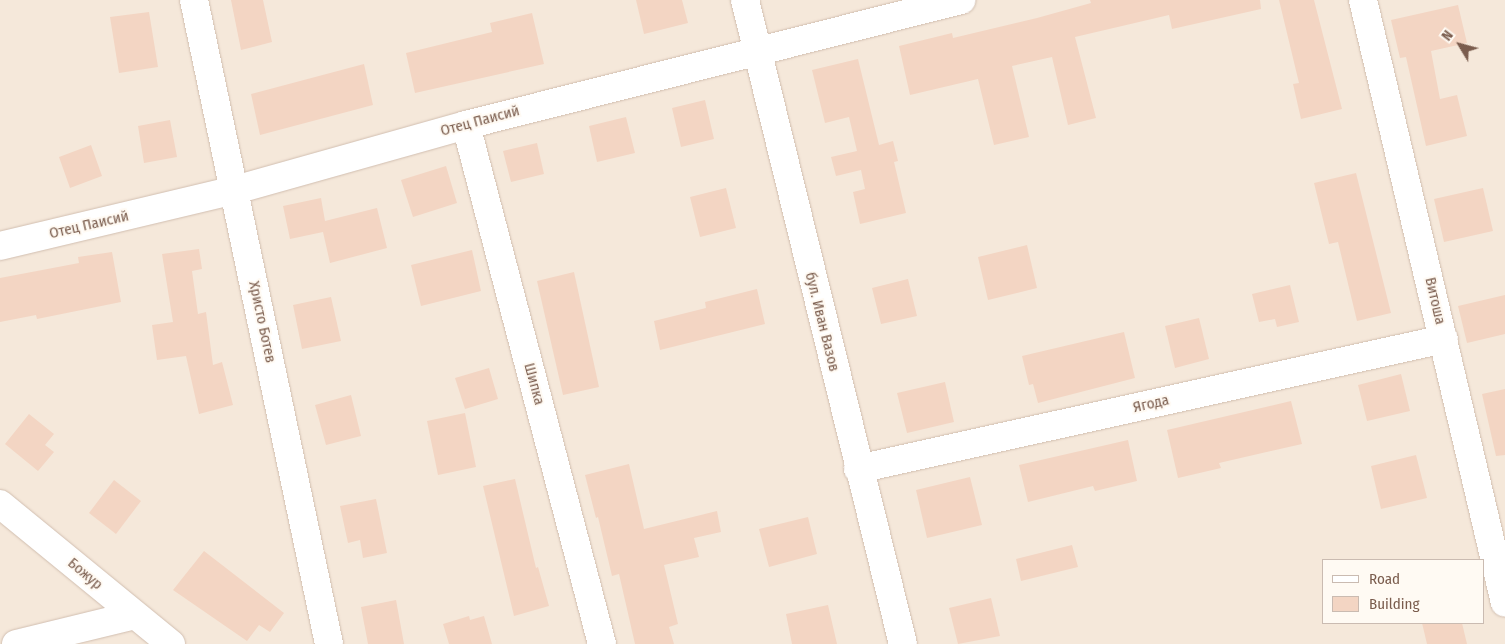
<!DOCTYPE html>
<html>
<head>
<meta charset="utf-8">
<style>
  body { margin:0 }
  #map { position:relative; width:1505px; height:644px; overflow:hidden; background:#fdf6ec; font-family:"Fira Sans Condensed",sans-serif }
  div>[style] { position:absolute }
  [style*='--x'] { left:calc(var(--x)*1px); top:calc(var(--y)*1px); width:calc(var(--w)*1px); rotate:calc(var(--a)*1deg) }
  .residential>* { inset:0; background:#f5e8da }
  .building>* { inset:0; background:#f3d5c3 }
  .roads { filter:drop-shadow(0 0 1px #d1beb0) drop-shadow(0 0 1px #d1beb0) }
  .minor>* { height:28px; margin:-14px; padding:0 14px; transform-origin:14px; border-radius:14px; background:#fff }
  span { translate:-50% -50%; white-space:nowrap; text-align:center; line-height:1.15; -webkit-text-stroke:4px #fffaf3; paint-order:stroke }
  .street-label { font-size:15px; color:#7a5c4d }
  .legend { position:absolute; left:1322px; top:559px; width:162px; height:65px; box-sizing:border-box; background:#fffaf3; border:1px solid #cabbb1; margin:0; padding:6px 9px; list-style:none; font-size:15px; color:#7a5c4d }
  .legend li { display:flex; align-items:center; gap:10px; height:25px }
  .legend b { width:25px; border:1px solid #cabbb1 }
  .north { position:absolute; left:1435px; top:20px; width:50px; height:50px; -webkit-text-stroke:4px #fffaf3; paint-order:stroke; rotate:307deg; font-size:14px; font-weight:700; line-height:20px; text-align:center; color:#7a5c4d }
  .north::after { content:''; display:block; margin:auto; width:18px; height:22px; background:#7a5c4d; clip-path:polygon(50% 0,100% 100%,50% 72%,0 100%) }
</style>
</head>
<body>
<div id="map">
  <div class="residential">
    <i style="clip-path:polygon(evenodd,0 0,1505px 0,1505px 644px,0 644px,0 0,1324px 560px,1484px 560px,1484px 623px,1324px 623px,1324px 560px)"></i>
  </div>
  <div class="building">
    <i style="clip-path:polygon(231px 0,263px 0,272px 42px,241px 50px)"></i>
    <i style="clip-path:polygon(636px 0,682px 0,688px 23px,644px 34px)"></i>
    <i style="clip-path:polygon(1090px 0,1260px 0,1261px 9px,1172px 29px,1169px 15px,1075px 37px,1096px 118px,1068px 125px,1052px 57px,1012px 66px,1029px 137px,994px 145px,978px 79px,910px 95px,899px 46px,952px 33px,953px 38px,1037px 18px,1091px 3px)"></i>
    <i style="clip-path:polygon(1279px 0,1314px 0,1342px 109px,1301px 119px,1293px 84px,1299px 83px)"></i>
    <i style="clip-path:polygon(1458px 5px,1467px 43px,1431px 51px,1440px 99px,1457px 95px,1467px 136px,1426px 146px,1406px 57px,1400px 58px,1391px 20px)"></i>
    <i style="clip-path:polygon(149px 12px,158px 67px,119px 73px,110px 17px)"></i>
    <i style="clip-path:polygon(532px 13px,544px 64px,415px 93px,406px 53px,492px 32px,490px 23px)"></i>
    <i style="clip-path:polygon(858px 59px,879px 145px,893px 141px,898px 161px,894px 162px,906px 213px,860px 224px,853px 192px,865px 189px,861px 170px,836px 176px,831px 157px,857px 151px,849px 117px,825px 123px,812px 70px)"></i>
    <i style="clip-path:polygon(364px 64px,373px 105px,260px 135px,251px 94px)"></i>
    <i style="clip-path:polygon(705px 100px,714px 139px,681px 147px,672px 108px)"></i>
    <i style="clip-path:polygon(626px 117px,635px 153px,597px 162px,589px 126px)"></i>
    <i style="clip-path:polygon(170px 120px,177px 157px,144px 163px,138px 126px)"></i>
    <i style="clip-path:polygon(537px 143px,544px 174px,511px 182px,503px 151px)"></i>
    <i style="clip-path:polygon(91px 145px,102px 176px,70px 188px,59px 157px)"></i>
    <i style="clip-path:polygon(446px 166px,457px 203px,413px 217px,401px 180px)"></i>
    <i style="clip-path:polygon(1356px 173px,1391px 313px,1357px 321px,1338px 242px,1329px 244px,1314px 183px)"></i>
    <i style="clip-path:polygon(726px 188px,736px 228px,700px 237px,690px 197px)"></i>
    <i style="clip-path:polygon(1483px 188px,1493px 231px,1444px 242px,1434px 199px)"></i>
    <i style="clip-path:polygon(321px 198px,325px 221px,377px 208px,387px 248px,330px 263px,323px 232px,290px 239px,283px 206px)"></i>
    <i style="clip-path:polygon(1027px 245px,1037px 288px,988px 300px,978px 257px)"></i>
    <i style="clip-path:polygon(199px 249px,202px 269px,192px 271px,198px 314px,206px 312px,213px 365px,222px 362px,233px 405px,199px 414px,186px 356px,157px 360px,152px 325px,173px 322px,162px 254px)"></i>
    <i style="clip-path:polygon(472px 250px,481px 291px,421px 306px,411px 265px)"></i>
    <i style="clip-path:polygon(112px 252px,121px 302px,37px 319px,36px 315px,0 322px,0 278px,79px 263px,78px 257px)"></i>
    <i style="clip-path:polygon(574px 272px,599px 387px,563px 395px,537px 281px)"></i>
    <i style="clip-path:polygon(908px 279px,917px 316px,881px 324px,872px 288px)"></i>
    <i style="clip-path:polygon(1290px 285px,1299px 322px,1277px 327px,1275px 319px,1259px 322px,1252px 294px)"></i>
    <i style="clip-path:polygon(757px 289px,765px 324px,660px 350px,654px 321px,706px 308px,705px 302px)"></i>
    <i style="clip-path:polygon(1505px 295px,1505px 334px,1467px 343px,1458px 306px)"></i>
    <i style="clip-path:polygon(331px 297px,341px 341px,302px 349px,293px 305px)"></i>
    <i style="clip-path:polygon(1199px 318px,1209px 359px,1175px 368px,1165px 326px)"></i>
    <i style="clip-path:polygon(1124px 332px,1135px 378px,1038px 403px,1033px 384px,1029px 385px,1022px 356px)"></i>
    <i style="clip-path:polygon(489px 368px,498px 399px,465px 409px,455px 378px)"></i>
    <i style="clip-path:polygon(1401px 374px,1410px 411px,1367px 421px,1358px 385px)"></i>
    <i style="clip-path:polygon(945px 382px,954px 422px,907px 433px,897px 393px)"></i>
    <i style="clip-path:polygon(1505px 389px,1505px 455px,1496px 456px,1482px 394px)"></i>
    <i style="clip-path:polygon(351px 395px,361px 436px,326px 445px,315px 405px)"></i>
    <i style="clip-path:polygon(1291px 401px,1302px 444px,1219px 463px,1221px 468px,1178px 478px,1167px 430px)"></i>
    <i style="clip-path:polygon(465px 413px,476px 467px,438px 475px,427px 421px)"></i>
    <i style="clip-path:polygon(29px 414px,54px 434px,45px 445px,54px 452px,38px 471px,5px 444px)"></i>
    <i style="clip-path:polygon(1128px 440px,1137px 481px,1095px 491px,1093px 486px,1028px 502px,1019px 465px)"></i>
    <i style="clip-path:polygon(1416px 455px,1427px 498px,1381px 509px,1371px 466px)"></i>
    <i style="clip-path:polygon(629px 464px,644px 529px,717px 511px,721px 532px,694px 538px,699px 557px,664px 565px,678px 624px,669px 627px,674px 644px,635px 644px,619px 574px,612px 576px,598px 517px,596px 518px,585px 475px)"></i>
    <i style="clip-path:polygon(970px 477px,982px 525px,927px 538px,916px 490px)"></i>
    <i style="clip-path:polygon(515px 479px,536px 568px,538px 567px,549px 606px,514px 616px,483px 486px)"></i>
    <i style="clip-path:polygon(114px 480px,141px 501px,116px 534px,89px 513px)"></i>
    <i style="clip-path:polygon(376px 499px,387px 553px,363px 558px,360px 540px,348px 543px,340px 506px)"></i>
    <i style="clip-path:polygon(808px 517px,817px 554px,769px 567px,759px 529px)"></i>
    <i style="clip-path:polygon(1072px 545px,1078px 567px,1021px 581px,1016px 559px)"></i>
    <i style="clip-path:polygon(204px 551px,284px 613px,270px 632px,259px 625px,247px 641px,173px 590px)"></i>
    <i style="clip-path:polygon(991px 598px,1000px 636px,958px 644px,949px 608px)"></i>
    <i style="clip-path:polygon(396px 600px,404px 644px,368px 644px,361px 607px)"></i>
    <i style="clip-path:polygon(828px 605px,837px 644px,792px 644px,786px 614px)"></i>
    <i style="clip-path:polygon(469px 616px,470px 620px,484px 616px,492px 644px,449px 644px,443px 624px)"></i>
    <i style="clip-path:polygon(1422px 623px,1462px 623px,1467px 644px,1427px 644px)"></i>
  </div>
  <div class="roads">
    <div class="minor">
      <i style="--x:194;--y:0;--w:658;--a:78.16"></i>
      <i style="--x:745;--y:0;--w:663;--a:76.22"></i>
      <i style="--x:1363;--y:0;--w:619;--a:76.75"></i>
      <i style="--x:466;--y:125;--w:537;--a:75.32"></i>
      <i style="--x:0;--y:246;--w:242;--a:-13.4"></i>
      <i style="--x:235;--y:190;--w:240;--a:-15.7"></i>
      <i style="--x:466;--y:125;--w:511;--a:-14.17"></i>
      <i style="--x:858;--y:469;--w:600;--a:-12.51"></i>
      <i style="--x:0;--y:504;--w:221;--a:39.3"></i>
      <i style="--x:16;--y:644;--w:122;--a:-13.7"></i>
    </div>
  </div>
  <div class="street-label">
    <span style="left:480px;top:121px;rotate:-15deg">Отец Паисий</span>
    <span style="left:89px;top:225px;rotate:-13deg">Отец Паисий</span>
    <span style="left:1435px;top:301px;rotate:77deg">Витоша</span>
    <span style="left:262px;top:322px;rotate:78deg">Христо Ботев</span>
    <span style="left:822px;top:322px;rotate:76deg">бул. Иван Вазов</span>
    <span style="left:534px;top:384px;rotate:75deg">Шипка</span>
    <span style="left:1151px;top:404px;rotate:-13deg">Ягода</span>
    <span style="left:85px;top:574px;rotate:40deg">Божур</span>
  </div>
  <ul class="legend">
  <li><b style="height:6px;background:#fff"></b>Road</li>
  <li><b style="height:14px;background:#f3d5c3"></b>Building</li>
  </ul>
  <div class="north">N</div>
</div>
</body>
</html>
